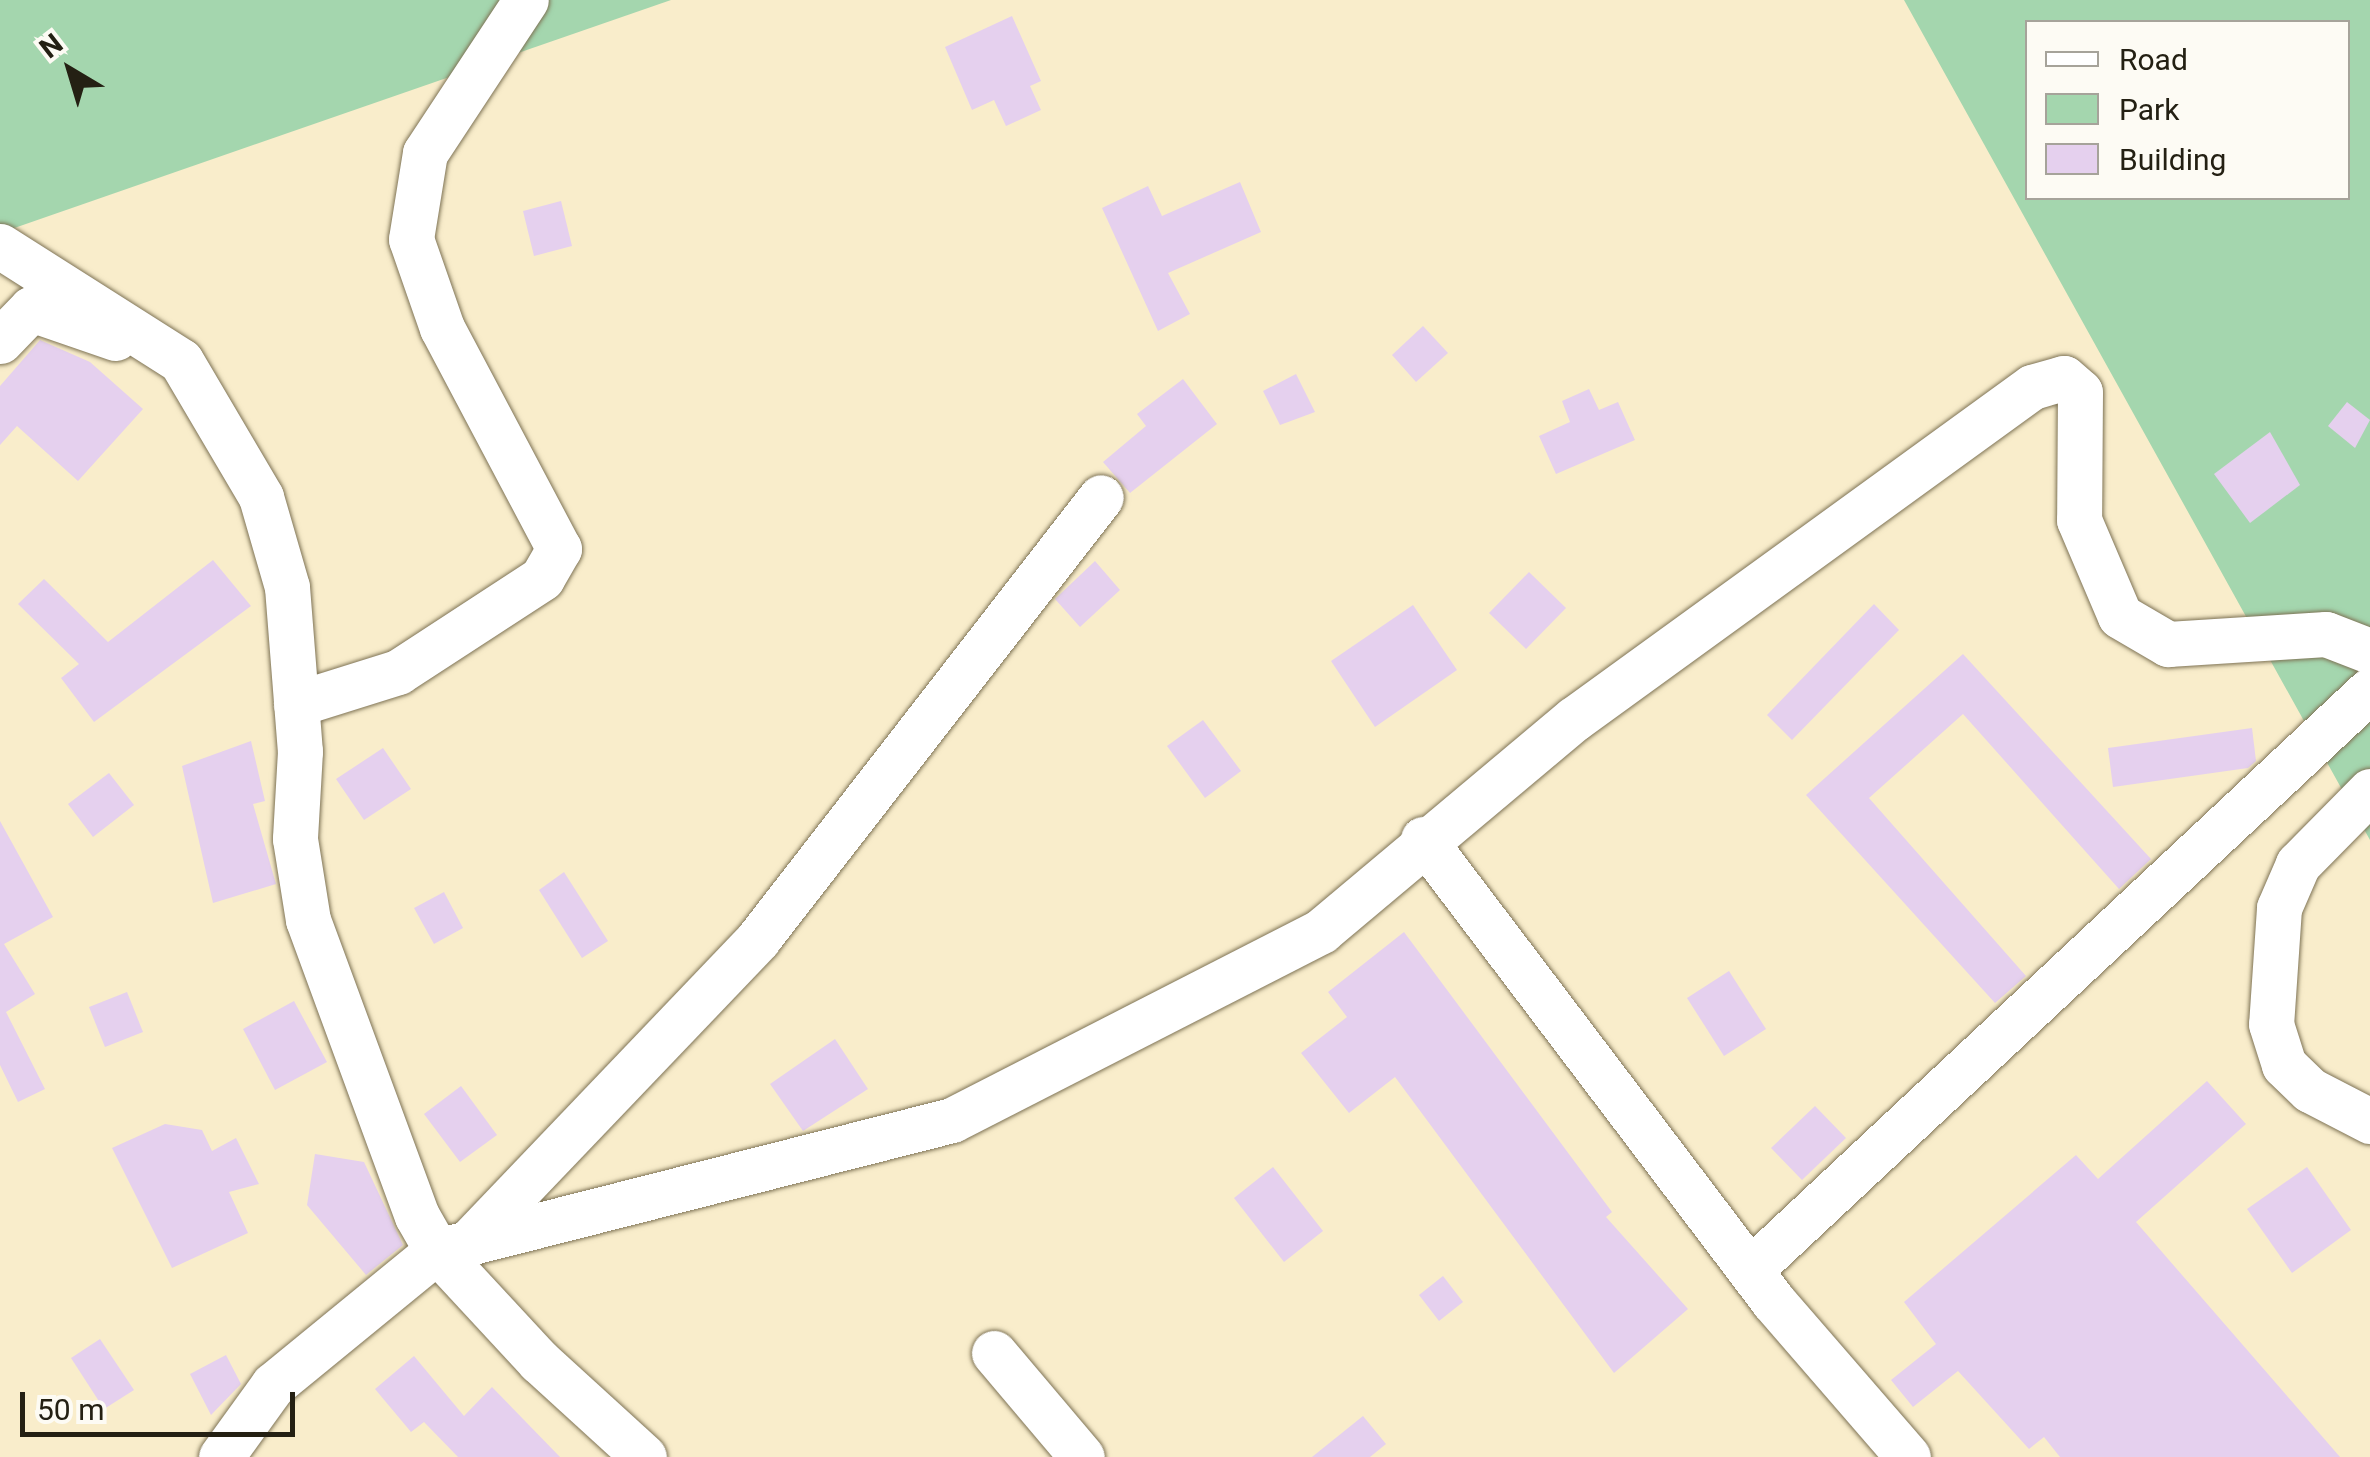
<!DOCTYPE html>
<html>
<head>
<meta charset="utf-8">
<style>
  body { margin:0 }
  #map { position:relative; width:2370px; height:1457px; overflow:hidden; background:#f9edcb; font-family:Roboto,sans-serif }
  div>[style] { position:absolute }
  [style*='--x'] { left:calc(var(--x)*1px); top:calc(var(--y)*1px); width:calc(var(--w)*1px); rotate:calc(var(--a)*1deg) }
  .green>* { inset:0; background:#a4d6ae }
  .building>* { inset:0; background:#e5d0ee }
  .roads { filter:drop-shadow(0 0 2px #7e7355) drop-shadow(0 0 2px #7e7355) }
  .street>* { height:45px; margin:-22.5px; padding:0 22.5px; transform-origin:22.5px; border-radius:22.5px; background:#fff }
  span { translate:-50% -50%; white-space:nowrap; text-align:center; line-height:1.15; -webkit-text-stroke:9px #fdfbf4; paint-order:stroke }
  .legend { position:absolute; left:2025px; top:20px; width:325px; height:180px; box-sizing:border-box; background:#fdfbf4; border:2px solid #a6a39a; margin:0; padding:12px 18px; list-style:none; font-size:30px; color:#242013 }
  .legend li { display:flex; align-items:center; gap:20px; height:50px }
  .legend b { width:50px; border:2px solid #a6a39a }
  .north { position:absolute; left:20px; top:20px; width:100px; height:100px; -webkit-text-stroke:8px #fdfbf4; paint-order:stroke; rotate:322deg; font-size:28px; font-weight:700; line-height:40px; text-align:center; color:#242013 }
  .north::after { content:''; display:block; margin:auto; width:35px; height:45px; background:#242013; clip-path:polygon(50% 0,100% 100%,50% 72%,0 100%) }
  .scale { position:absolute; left:20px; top:1392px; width:275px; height:45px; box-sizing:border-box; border:5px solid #242013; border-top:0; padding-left:12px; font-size:30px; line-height:35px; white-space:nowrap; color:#242013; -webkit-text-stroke:8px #fdfbf4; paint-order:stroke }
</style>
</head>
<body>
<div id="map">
  <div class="green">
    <i style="clip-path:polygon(0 0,671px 0,0 233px)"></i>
    <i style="clip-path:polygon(evenodd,1904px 0,2370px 0,2370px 840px,1904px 0,2028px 22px,2348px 22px,2348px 198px,2028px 198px,2028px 22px)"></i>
  </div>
  <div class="building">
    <i style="clip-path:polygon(1012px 16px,1041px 81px,1030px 86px,1041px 110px,1006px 126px,994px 100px,972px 110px,945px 47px)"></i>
    <i style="clip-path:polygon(1240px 182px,1261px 232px,1168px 273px,1190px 314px,1158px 331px,1102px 208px,1148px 186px,1162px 216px)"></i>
    <i style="clip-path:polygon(561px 201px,572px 246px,534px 256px,523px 211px)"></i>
    <i style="clip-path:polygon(1423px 326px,1448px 353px,1416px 382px,1392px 355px)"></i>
    <i style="clip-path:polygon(40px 340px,90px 362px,143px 409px,78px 481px,17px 426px,0 445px,0 386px)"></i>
    <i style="clip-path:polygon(1296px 374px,1315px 412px,1280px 425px,1263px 391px)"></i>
    <i style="clip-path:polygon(1183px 379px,1217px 424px,1130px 493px,1103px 462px,1146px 426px,1137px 414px)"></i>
    <i style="clip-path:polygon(1589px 389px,1599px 410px,1618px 402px,1635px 440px,1556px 474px,1539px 436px,1570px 422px,1562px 401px)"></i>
    <i style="clip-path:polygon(2347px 402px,2370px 420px,2355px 448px,2328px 426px)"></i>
    <i style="clip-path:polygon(2270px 432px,2300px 485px,2250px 523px,2214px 474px)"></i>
    <i style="clip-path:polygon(213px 560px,251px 606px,94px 722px,61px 678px,79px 664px,18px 604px,44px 579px,108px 642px)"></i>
    <i style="clip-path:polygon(1095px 561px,1120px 590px,1080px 627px,1055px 599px)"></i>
    <i style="clip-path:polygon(1529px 572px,1566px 608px,1526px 649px,1489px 613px)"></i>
    <i style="clip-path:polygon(1874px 604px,1899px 630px,1792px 740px,1767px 715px)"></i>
    <i style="clip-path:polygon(1413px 605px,1457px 670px,1375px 727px,1331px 661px)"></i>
    <i style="clip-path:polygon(1963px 654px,2151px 859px,2119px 889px,1963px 714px,1869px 798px,2026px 976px,1995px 1003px,1806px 795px)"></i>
    <i style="clip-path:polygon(1203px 720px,1241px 771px,1205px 798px,1167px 746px)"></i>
    <i style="clip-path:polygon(2252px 728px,2256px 761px,2248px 768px,2113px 787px,2108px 748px)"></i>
    <i style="clip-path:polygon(251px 741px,265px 801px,253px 804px,276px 884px,213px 903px,182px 766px)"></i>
    <i style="clip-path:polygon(383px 748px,411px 789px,364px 820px,336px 779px)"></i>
    <i style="clip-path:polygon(109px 773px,134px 805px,93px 837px,68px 804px)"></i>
    <i style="clip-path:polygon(0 821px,53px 917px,4px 944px,35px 994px,6px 1012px,45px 1089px,18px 1102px,0 1065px)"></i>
    <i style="clip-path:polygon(564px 872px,608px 941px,582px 958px,539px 890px)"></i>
    <i style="clip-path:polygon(444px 892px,463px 928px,434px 944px,414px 908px)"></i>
    <i style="clip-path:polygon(1404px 932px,1612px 1212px,1606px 1217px,1688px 1309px,1614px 1373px,1395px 1077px,1349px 1113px,1301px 1053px,1347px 1017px,1328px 992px)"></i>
    <i style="clip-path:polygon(1729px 971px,1766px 1029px,1724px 1056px,1687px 998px)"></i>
    <i style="clip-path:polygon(127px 992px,143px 1032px,105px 1047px,89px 1007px)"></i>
    <i style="clip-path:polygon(294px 1001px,327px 1062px,275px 1090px,243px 1029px)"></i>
    <i style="clip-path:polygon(835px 1039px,868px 1089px,803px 1131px,770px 1084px)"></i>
    <i style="clip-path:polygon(2207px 1081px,2246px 1124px,2136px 1222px,2340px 1457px,2060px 1457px,2044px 1437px,2029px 1449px,1958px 1371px,1913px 1407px,1891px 1380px,1936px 1344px,1904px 1302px,2076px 1155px,2098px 1179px)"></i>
    <i style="clip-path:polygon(461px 1086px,497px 1135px,460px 1162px,424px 1114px)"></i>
    <i style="clip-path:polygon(1815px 1106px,1846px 1138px,1802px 1180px,1771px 1148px)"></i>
    <i style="clip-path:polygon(165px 1124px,202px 1130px,212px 1151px,236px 1138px,259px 1184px,229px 1192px,248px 1233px,172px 1268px,112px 1148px)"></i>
    <i style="clip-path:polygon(315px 1154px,364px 1162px,403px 1245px,366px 1275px,307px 1205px)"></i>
    <i style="clip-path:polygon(1273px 1167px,1323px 1231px,1284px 1262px,1234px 1198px)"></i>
    <i style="clip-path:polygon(2307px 1167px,2351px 1230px,2292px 1273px,2247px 1209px)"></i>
    <i style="clip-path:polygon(1443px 1276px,1463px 1302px,1439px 1321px,1419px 1295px)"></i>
    <i style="clip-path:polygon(100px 1339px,134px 1390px,104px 1409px,71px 1358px)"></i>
    <i style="clip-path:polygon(226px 1355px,241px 1384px,211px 1415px,190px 1374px)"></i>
    <i style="clip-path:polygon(414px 1356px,464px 1416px,492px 1387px,560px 1457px,458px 1457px,424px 1422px,411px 1432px,375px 1389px)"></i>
    <i style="clip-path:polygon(1363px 1416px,1386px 1444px,1370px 1457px,1312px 1457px)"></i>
  </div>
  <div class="roads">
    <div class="street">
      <i style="--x:0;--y:246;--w:214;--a:32.4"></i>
      <i style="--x:181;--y:361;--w:158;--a:59.5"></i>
      <i style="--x:261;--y:497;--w:94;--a:73.9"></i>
      <i style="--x:287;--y:587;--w:165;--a:85.5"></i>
      <i style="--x:300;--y:751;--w:88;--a:93.3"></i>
      <i style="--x:295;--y:839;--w:82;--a:80.9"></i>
      <i style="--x:308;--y:920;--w:315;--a:69.8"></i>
      <i style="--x:417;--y:1216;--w:40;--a:60.3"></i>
      <i style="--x:437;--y:1251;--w:150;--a:47.2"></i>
      <i style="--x:539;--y:1361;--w:142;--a:42.4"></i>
      <i style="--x:0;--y:341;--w:45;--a:-45.9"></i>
      <i style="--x:31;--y:309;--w:89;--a:19"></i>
      <i style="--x:296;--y:704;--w:107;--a:-17.4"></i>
      <i style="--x:398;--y:672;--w:172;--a:-33.1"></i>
      <i style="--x:542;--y:578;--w:34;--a:-60"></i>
      <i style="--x:559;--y:549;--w:250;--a:-117.9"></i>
      <i style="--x:442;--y:328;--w:94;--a:-109.2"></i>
      <i style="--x:411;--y:239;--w:87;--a:-80.8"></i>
      <i style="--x:425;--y:153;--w:183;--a:-56.6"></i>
      <i style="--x:2370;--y:791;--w:103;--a:134.6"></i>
      <i style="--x:2298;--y:864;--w:48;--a:113.4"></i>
      <i style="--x:2279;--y:908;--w:116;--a:93.9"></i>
      <i style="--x:2271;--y:1024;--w:43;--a:72.4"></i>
      <i style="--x:2284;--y:1065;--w:36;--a:44"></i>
      <i style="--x:2310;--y:1090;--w:68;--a:27.3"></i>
      <i style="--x:1423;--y:839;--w:580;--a:52.85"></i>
      <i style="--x:1773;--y:1301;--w:206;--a:49.1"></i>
      <i style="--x:466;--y:1245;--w:423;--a:-46.3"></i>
      <i style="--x:758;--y:939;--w:559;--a:-52.19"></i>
      <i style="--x:1750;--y:1270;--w:849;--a:-43.09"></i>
      <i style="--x:994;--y:1353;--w:136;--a:49.8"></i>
      <i style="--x:221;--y:1457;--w:89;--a:-54.2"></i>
      <i style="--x:273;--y:1385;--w:212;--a:-39.3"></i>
      <i style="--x:437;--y:1251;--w:531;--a:-14.27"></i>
      <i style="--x:952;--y:1120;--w:415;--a:-27.1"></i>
      <i style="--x:1321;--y:931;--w:330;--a:-40"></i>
      <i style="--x:1574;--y:719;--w:566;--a:-35.94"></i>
      <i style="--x:2032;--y:387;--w:33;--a:-16"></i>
      <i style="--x:2064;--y:378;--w:21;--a:41"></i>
      <i style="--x:2080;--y:392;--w:128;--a:90.4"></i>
      <i style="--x:2079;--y:520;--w:104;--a:66.9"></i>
      <i style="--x:2120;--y:616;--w:56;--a:30.3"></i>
      <i style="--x:2168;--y:644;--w:158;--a:-3.6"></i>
      <i style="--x:2326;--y:634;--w:47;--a:21.1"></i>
    </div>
  </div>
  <ul class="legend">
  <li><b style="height:12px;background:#fff"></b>Road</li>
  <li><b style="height:28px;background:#a4d6ae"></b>Park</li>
  <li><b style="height:28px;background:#e5d0ee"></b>Building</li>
  </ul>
  <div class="north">N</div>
  <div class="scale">50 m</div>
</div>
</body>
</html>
